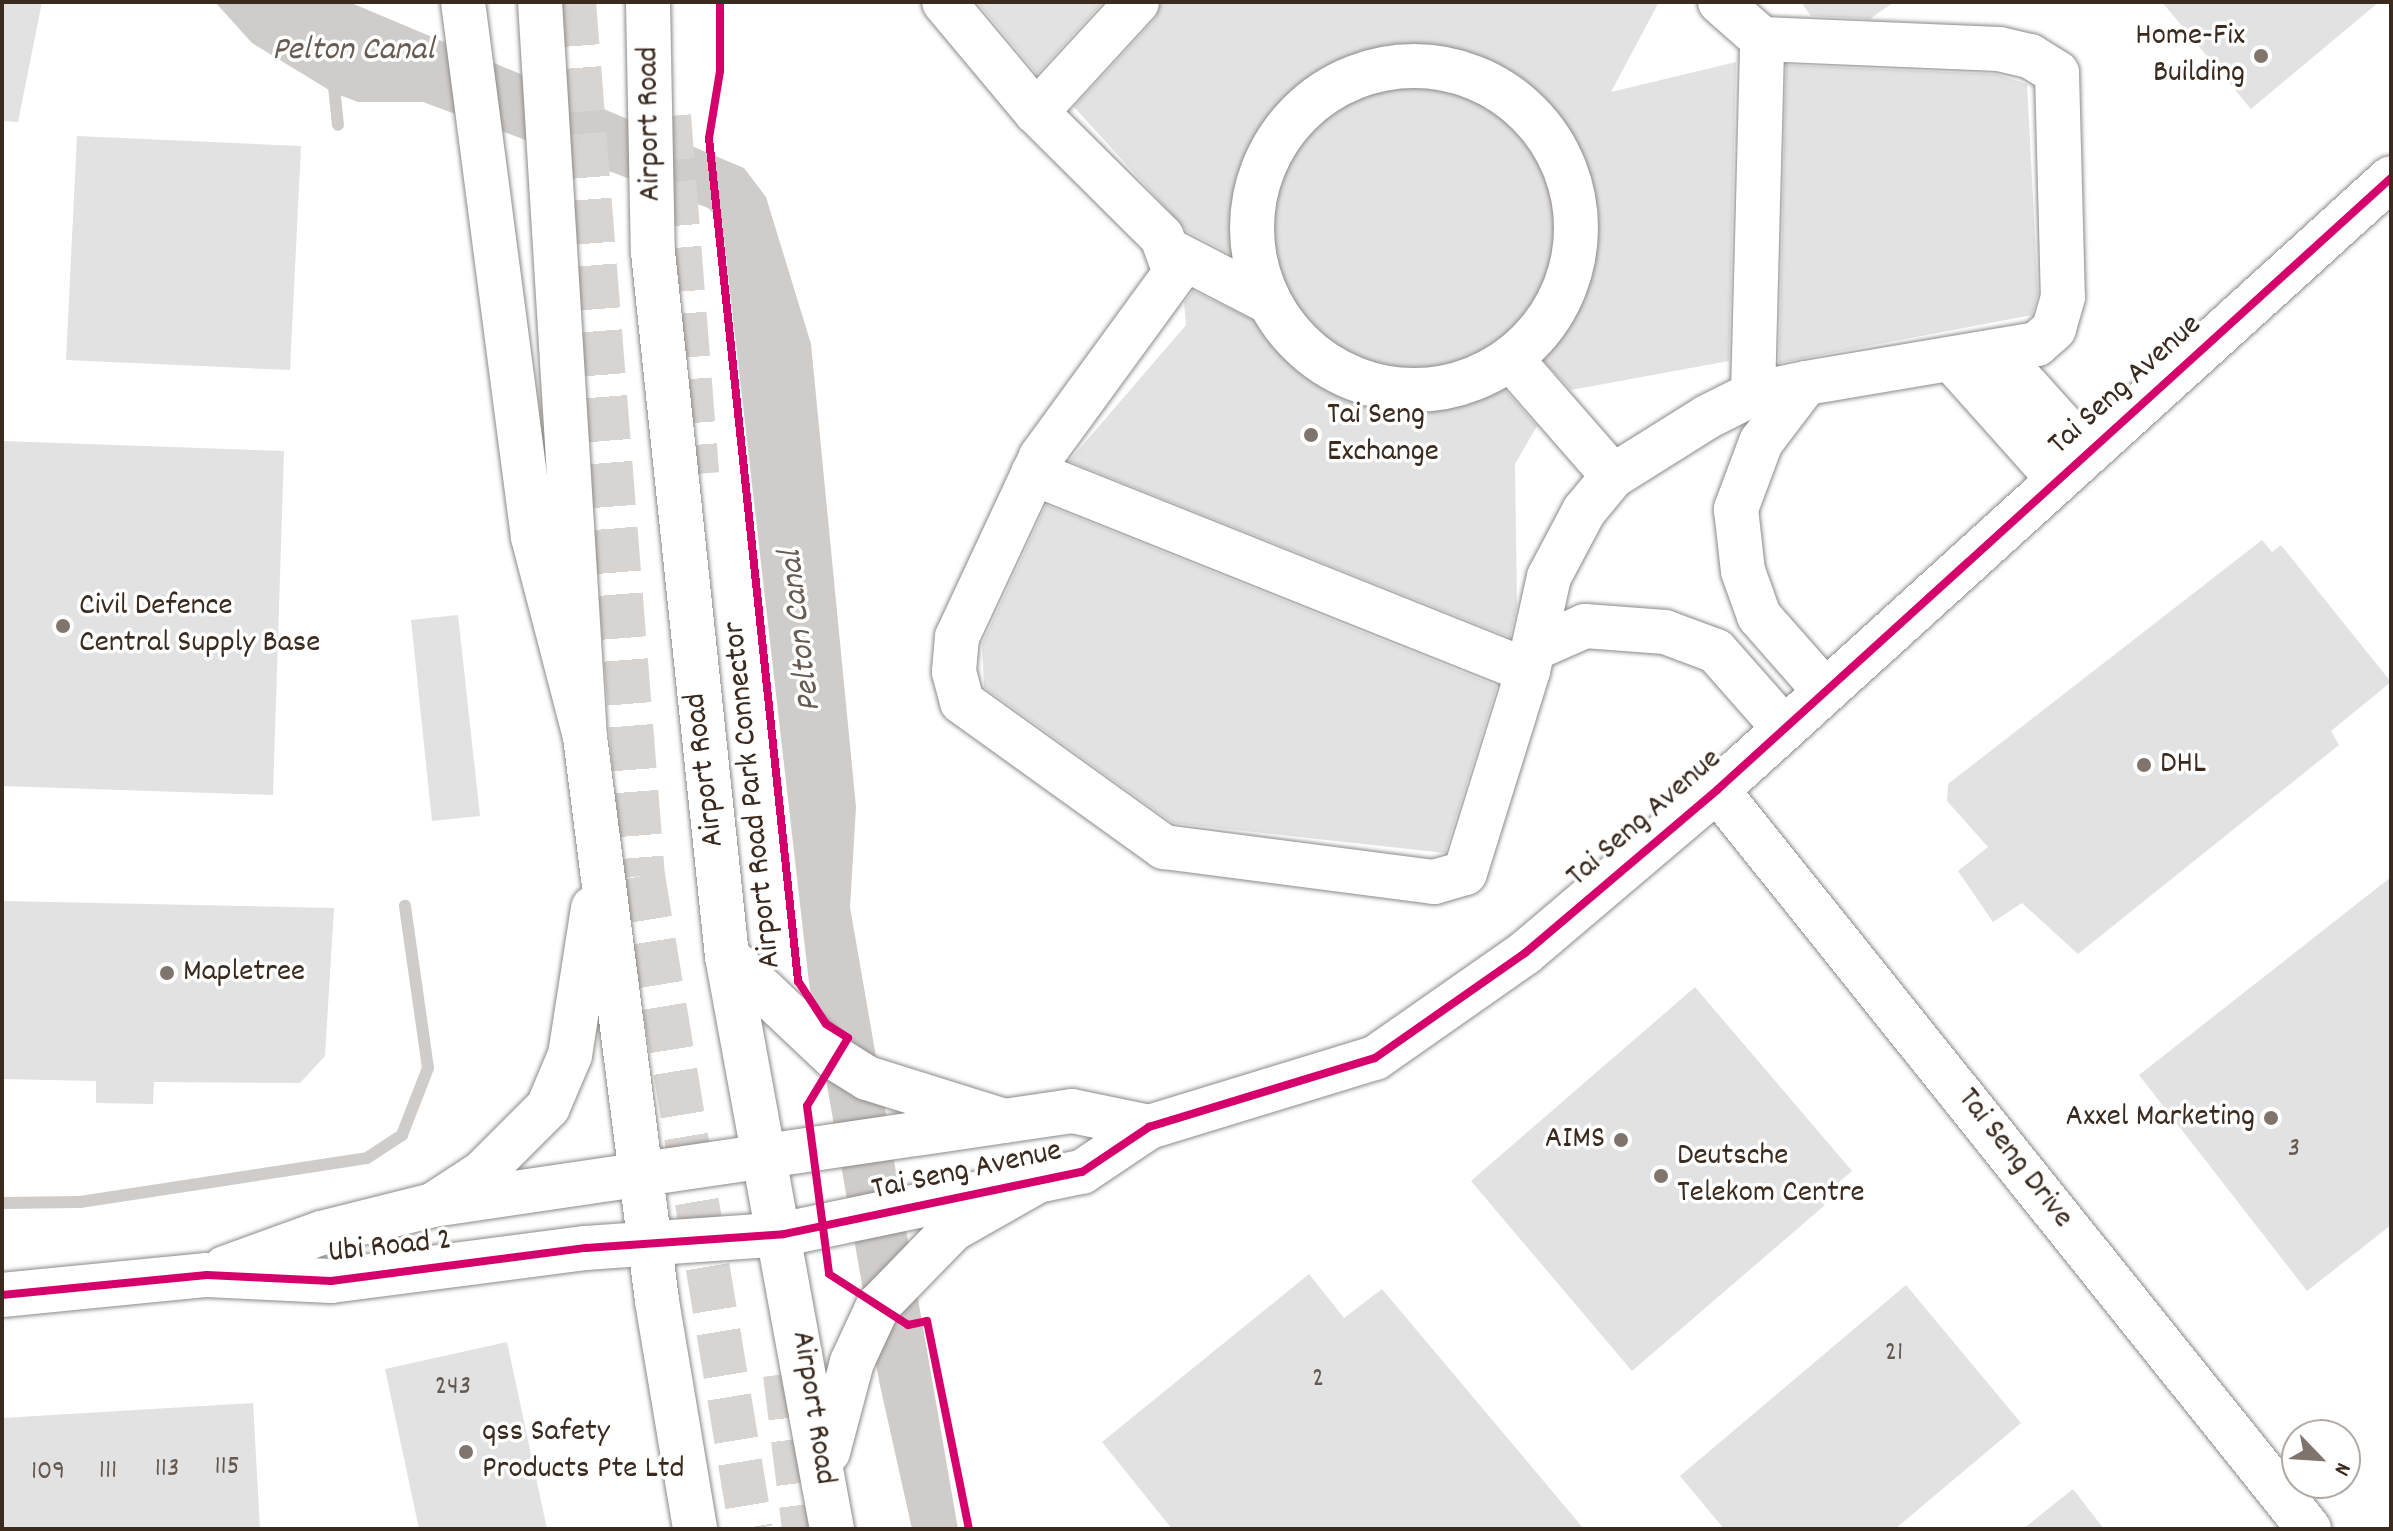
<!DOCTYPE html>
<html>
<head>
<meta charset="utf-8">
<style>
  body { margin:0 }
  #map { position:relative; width:2393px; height:1531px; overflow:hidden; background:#fff; font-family:Dekko,sans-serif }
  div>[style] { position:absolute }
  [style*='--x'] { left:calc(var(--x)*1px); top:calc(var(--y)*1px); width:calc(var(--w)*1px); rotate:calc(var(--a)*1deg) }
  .water>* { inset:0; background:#d0ccca }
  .stream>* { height:12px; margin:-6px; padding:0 6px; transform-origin:6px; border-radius:6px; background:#d0ccca }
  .building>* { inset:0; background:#e3e2e2 }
  .highway-tunnel>* { height:44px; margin-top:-22px; transform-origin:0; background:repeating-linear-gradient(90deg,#d8d4d2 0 44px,transparent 0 66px) }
  .roads { filter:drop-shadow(0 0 2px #8e8b88) drop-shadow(0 0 2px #8e8b88) }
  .minor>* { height:44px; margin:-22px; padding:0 22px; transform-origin:22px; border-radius:22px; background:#fff }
  .minor>.ring { margin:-22px; padding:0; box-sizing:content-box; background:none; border:44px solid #fff; border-radius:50% }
  .major>* { height:44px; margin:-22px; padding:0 22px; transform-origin:22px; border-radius:22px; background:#fff }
  .highway>* { height:44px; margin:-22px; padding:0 22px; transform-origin:22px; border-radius:22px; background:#fff }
  .cycleway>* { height:8px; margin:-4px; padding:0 4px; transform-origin:4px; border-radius:4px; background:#d6006c }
  .dots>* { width:22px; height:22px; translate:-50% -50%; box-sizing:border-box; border:4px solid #fff; border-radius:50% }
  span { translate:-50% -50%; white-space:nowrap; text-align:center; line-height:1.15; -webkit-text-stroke:7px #fff; paint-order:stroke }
  .number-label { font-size:28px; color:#65584f }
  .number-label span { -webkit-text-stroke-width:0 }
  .poi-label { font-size:32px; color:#3b2a1e }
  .right { translate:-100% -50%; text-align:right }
  .left { translate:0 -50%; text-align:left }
  .street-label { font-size:32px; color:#3b2a1e }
  .water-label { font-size:34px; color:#685b52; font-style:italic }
  .frame { position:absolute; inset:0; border:4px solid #3b2a1e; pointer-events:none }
  .north { position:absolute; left:2281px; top:1419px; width:80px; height:80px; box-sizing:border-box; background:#fff; border:2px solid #b1aaa5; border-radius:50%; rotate:115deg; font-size:22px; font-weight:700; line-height:32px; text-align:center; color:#3b2a1e }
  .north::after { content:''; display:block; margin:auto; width:28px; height:36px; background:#80756d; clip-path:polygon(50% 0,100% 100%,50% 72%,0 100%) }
</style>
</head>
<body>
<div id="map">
  <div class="water">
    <i style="clip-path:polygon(215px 2px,349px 2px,744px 168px,766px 197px,811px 344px,856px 807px,850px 907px,958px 1529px,912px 1529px,879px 1381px,809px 983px,722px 222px,708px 208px,423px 102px,358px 102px,334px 93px,252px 43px)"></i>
  </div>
  <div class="stream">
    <i style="--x:333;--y:77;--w:48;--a:84.1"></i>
    <i style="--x:2;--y:1203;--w:78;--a:-0.7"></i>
    <i style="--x:80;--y:1202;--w:290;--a:-8.7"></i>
    <i style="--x:367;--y:1158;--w:42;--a:-33.3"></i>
    <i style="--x:402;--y:1135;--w:72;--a:-68.8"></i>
    <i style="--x:428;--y:1068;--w:164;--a:-98.1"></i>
  </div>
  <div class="building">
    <i style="clip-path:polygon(2px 2px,42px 2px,18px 122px,2px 121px)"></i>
    <i style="clip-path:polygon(977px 2px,1103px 2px,1037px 74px)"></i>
    <i style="clip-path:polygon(1161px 2px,1659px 2px,1611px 92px,1736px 62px,1729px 361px,1571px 390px,1520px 336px,1505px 335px,1488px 350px,1492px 375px,1537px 426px,1515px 464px,1517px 606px,1510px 637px,1069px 461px,1186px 325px,1184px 303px,1193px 291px,1267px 326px,1281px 322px,1292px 301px,1278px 279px,1187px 231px,1074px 107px,1155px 19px)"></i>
    <i style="clip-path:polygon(1801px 2px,1894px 2px,1870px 19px,1811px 16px)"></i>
    <i style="clip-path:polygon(2162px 2px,2379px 2px,2251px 109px)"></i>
    <i style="clip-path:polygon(1786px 65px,1996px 74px,2027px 84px,2038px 294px,2032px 315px,1779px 363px)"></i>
    <i style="clip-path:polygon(77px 136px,301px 146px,290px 370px,66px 360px)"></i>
    <i style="clip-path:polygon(2px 441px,284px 451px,273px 795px,2px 786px)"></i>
    <i style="clip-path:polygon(1046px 505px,1497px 686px,1445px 853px,1173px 823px,984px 687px,982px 644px)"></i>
    <i style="clip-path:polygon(2262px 540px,2272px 552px,2281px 545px,2391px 682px,2331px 731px,2339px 745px,2078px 954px,2022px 903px,1993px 922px,1958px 871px,1988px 847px,1947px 801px,1948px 784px)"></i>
    <i style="clip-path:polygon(458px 615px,480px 816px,432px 821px,411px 620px)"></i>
    <i style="clip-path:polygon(2391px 877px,2391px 1225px,2307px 1291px,2139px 1075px)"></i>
    <i style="clip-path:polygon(2px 901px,334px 908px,325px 1056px,300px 1083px,154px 1082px,153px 1104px,96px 1103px,96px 1081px,2px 1079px)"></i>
    <i style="clip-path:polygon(1695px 987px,1852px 1171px,1819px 1199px,1825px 1205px,1632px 1371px,1471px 1181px)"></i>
    <i style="clip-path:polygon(1309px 1274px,1344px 1318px,1382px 1289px,1584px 1529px,1172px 1529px,1102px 1442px)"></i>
    <i style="clip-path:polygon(1906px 1285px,2021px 1423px,1895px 1529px,1724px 1529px,1680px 1476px)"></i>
    <i style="clip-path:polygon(507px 1342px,547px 1529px,419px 1529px,385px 1369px)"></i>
    <i style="clip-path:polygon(253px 1403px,260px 1529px,2px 1529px,2px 1418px)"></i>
    <i style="clip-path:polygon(2073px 1489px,2104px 1529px,2023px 1529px)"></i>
  </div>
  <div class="highway-tunnel">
    <i style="--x:574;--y:2;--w:877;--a:85.49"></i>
    <i style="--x:643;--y:876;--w:662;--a:80.61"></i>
    <i style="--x:669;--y:116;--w:359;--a:85.5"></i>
    <i style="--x:785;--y:1374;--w:156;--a:83"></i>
  </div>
  <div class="roads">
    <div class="minor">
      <i style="--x:944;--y:2;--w:143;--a:50.1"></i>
      <i style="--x:1036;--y:112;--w:177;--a:44.8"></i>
      <i style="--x:1162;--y:237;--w:38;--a:70"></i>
      <i style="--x:1175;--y:273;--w:228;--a:126.1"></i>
      <i style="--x:1041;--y:457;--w:199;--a:115"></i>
      <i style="--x:957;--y:637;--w:35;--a:95"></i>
      <i style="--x:954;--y:672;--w:31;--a:75"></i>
      <i style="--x:962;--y:702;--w:249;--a:35.7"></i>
      <i style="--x:1164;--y:847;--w:272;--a:7.4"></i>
      <i style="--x:1434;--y:882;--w:32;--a:-16"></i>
      <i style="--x:1465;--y:873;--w:212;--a:-72.7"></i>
      <i style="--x:1528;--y:671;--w:96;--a:-77.4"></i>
      <i style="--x:1549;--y:577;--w:75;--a:-62.1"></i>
      <i style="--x:1584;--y:511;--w:45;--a:-50.4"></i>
      <i style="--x:1613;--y:476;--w:111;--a:-32.1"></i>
      <i style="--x:1707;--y:417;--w:51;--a:-26.6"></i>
      <i style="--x:1753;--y:394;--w:54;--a:-11.7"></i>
      <i style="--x:1720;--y:2;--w:56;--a:41.4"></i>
      <i style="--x:1762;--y:39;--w:237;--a:2.4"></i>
      <i style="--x:1999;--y:49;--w:32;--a:13"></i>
      <i style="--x:2030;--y:56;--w:32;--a:32"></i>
      <i style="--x:2057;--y:73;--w:224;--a:88.5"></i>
      <i style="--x:2063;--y:297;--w:33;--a:106"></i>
      <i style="--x:2054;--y:329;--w:23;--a:139"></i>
      <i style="--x:2037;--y:344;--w:234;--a:170.4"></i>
      <i style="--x:1806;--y:383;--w:74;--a:127.3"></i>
      <i style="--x:1761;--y:442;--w:72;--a:110.5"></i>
      <i style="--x:1736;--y:509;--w:62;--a:83.6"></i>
      <i style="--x:1743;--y:571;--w:48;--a:70.4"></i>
      <i style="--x:1759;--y:616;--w:100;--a:48.7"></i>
      <i class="ring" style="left:1252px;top:66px;width:280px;height:280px"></i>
      <i style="--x:1036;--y:112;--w:149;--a:-47.4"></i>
      <i style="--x:1174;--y:253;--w:105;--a:27.3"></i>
      <i style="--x:1996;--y:352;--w:136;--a:48"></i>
      <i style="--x:1511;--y:359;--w:155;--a:48.9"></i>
      <i style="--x:1953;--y:361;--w:158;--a:48.3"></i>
      <i style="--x:1753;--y:394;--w:355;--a:-88.5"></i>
      <i style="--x:1033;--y:473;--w:533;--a:21.8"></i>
      <i style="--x:1535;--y:648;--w:55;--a:-23.7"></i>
      <i style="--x:1585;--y:626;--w:80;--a:4.3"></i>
      <i style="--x:1665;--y:632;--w:54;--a:20.4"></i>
      <i style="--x:1716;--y:651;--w:103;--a:48.6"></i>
      <i style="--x:1717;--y:790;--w:947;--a:51.3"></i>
      <i style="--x:225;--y:1268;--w:102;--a:-20"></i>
      <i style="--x:321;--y:1233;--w:115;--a:-14"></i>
      <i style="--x:433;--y:1205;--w:646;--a:-8.37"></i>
      <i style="--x:1072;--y:1111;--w:79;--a:11.7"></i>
      <i style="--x:2;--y:1295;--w:206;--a:-5.6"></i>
      <i style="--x:207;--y:1275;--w:124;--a:2.8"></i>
      <i style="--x:331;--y:1281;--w:257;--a:-7.4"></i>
      <i style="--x:586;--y:1248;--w:198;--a:-4"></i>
      <i style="--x:784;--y:1234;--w:304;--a:-11.8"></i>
      <i style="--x:1082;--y:1172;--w:81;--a:-33.9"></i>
      <i style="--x:1149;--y:1127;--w:236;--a:-17"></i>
      <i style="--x:1375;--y:1058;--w:183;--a:-35"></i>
      <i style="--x:1525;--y:953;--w:252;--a:-40.3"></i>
      <i style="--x:1717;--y:790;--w:910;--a:-42.24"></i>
    </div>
    <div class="major">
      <i style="--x:540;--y:2;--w:736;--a:86.5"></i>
      <i style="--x:585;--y:737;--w:569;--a:82.72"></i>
      <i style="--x:657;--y:1301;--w:231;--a:80.5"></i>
      <i style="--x:648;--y:2;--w:250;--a:88.9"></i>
      <i style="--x:653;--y:252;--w:708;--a:84"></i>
      <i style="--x:727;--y:956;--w:583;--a:79.62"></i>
      <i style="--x:727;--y:956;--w:149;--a:43.4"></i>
      <i style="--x:835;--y:1058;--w:38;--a:32"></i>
      <i style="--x:867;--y:1078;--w:144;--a:17.4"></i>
      <i style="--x:433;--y:1205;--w:59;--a:-33.1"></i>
      <i style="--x:482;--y:1173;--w:93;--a:-45"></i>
      <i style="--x:548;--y:1107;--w:56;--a:-67.1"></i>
      <i style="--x:570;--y:1055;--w:149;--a:-81.1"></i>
      <i style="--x:828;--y:1452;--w:93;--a:-75.1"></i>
      <i style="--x:852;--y:1362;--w:62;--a:-65.1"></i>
      <i style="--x:878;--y:1306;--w:107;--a:-45.8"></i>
      <i style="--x:953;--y:1229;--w:95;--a:-29.5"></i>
    </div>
    <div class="highway">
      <i style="--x:463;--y:2;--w:540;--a:82.55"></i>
      <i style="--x:533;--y:537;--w:207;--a:75.4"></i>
    </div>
  </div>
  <div class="cycleway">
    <i style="--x:720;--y:2;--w:69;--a:90"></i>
    <i style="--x:720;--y:71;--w:68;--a:99.3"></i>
    <i style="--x:709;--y:138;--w:848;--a:83.97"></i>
    <i style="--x:798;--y:981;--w:51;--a:56.9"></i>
    <i style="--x:826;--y:1024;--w:26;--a:32"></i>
    <i style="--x:848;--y:1038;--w:79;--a:121.1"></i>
    <i style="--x:807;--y:1106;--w:169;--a:82.5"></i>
    <i style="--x:829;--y:1274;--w:94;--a:32.8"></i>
    <i style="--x:908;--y:1325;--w:19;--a:-12"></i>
    <i style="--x:927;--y:1321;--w:212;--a:78.6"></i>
    <i style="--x:2;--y:1295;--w:206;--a:-5.6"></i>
    <i style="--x:207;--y:1275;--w:124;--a:2.8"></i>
    <i style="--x:331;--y:1281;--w:257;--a:-7.4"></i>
    <i style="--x:586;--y:1248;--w:198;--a:-4"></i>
    <i style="--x:784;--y:1234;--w:304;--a:-11.8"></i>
    <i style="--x:1082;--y:1172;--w:81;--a:-33.9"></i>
    <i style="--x:1149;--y:1127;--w:236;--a:-17"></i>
    <i style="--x:1375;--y:1058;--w:183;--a:-35"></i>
    <i style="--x:1525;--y:953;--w:252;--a:-40.3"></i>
    <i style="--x:1717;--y:790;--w:910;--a:-42.24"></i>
  </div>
  <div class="dots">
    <i style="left:2261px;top:56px;background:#80756d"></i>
    <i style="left:1311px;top:435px;background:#80756d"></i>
    <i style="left:63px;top:626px;background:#80756d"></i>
    <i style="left:2144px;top:765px;background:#80756d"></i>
    <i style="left:167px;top:973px;background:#80756d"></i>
    <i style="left:2271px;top:1118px;background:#80756d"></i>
    <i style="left:1621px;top:1140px;background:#80756d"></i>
    <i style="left:1661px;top:1176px;background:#80756d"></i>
    <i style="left:466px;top:1452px;background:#80756d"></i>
  </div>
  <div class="number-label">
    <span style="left:2294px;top:1150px">3</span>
    <span style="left:1894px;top:1354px">21</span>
    <span style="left:1318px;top:1380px">2</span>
    <span style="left:453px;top:1388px">243</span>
    <span style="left:227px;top:1468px">115</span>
    <span style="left:167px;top:1470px">113</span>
    <span style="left:108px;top:1472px">111</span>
    <span style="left:48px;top:1473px">109</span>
  </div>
  <div class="poi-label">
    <span class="right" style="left:2245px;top:56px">Home-Fix<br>Building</span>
    <span class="left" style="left:1327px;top:435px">Tai Seng<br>Exchange</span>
    <span class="left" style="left:79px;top:626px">Civil Defence<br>Central Supply Base</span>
    <span class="left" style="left:2160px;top:765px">DHL</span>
    <span class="left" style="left:183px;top:973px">Mapletree</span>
    <span class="right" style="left:2255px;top:1118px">Axxel Marketing</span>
    <span class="right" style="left:1605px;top:1140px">AIMS</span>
    <span class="left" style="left:1677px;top:1176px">Deutsche<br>Telekom Centre</span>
    <span class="left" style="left:482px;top:1452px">qss Safety<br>Products Pte Ltd</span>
  </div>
  <div class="street-label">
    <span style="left:651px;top:124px;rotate:-91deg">Airport Road</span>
    <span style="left:2126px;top:386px;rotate:-42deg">Tai Seng Avenue</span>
    <span style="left:706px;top:770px;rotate:-97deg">Airport Road</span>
    <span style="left:754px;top:795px;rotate:-96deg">Airport Road Park Connector</span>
    <span style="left:1645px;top:819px;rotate:-41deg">Tai Seng Avenue</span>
    <span style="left:2014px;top:1159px;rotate:52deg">Tai Seng Drive</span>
    <span style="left:967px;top:1172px;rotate:-12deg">Tai Seng Avenue</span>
    <span style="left:390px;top:1248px;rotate:-6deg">Ubi Road 2</span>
    <span style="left:812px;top:1408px;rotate:81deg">Airport Road</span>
  </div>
  <div class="water-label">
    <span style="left:353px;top:52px">Pelton Canal</span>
    <span style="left:802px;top:631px;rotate:-97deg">Pelton Canal</span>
  </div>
  <div class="frame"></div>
  <div class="north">N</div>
</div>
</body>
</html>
